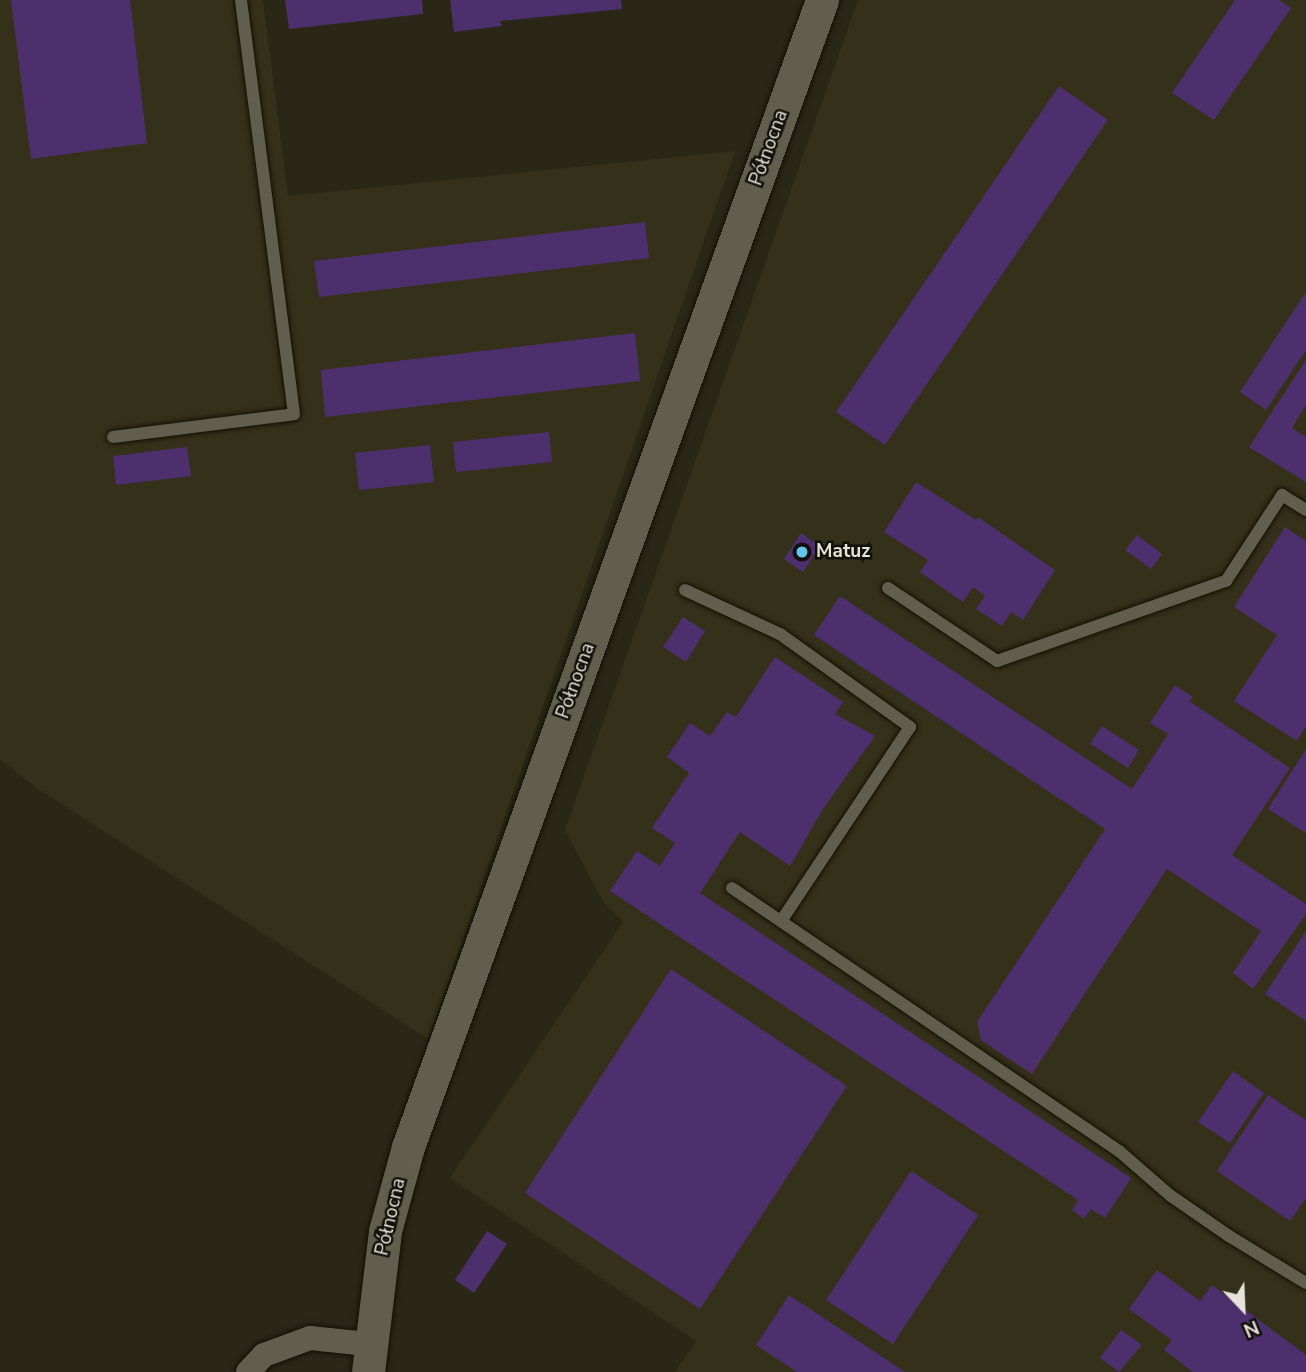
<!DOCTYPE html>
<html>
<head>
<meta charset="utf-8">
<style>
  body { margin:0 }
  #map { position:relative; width:1306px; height:1372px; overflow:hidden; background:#2a2717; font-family:"Nunito Sans",sans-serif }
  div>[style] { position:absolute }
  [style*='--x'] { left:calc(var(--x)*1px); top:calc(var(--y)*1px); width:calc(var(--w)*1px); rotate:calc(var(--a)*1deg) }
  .built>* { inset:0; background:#35301a }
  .building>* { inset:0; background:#4e2f6e }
  .roads { filter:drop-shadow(0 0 2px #131003) drop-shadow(0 0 2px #131003) }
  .lane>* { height:12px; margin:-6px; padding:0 6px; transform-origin:6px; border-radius:6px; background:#625e4d }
  .street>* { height:24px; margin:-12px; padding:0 12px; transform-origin:12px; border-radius:12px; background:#625e4d }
  .secondary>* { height:33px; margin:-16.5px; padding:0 16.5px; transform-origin:16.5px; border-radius:16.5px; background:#625e4d }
  .dots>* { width:19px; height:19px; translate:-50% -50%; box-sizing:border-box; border:4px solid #111009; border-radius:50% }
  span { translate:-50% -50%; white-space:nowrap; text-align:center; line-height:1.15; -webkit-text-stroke:5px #111009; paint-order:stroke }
  .street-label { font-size:19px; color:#e6e3da }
  .poi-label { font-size:19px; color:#e6e3da; font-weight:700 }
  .left { translate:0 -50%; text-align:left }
  .north { position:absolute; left:1208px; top:1274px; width:70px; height:70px; -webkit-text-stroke:5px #111009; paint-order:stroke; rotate:157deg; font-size:19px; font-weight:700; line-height:28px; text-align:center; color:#e6e3da }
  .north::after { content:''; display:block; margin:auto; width:24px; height:32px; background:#e6e3da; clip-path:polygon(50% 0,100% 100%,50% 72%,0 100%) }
</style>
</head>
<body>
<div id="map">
  <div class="built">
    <i style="clip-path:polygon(0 0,263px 0,288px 196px,735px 151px,428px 1039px,38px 789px,0 759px)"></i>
    <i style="clip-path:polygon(858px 0,1306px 0,1306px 1372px,675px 1372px,696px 1341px,450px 1178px,623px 922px,603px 901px,565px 830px)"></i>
  </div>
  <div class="building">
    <i style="clip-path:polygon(11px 0,130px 0,147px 143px,31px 159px)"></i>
    <i style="clip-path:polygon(285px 0,422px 0,423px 14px,289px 29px)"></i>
    <i style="clip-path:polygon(450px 0,621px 0,622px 9px,500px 21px,502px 26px,454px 32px)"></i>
    <i style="clip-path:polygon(1235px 0,1279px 0,1291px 8px,1214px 120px,1172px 93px)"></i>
    <i style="clip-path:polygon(1059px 86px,1108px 120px,885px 445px,836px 412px)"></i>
    <i style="clip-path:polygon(645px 222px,649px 258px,319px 297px,314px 261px)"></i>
    <i style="clip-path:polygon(1306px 292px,1306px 350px,1266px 410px,1240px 392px)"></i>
    <i style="clip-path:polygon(635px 333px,640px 381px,325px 417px,321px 370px)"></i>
    <i style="clip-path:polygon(1306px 360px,1306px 405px,1292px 428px,1306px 437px,1306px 482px,1249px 447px)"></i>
    <i style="clip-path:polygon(549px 432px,552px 462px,456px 472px,453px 442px)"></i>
    <i style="clip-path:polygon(430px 445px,434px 482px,359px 490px,355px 453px)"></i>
    <i style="clip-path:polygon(187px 447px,191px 476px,116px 485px,113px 456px)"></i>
    <i style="clip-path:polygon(916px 482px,976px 520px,978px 517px,1055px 570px,1023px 620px,1011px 612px,1002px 626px,976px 609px,985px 596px,973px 587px,963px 602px,920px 572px,928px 560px,884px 532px)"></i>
    <i style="clip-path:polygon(1285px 527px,1306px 541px,1306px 726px,1297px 741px,1234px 701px,1277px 635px,1234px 607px)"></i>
    <i style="clip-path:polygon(801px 533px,820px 546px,803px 572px,784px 559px)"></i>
    <i style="clip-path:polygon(1137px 535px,1162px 554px,1151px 569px,1125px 550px)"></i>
    <i style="clip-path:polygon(840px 596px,1132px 789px,1168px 734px,1150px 723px,1175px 685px,1193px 697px,1189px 701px,1290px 768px,1232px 855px,1306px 904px,1306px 914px,1253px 989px,1233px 973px,1261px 931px,1167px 869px,1032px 1074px,981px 1040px,977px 1022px,1105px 829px,814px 635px)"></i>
    <i style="clip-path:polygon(683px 617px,705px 631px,686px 662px,663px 647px)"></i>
    <i style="clip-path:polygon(775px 657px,843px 702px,835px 714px,875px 736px,823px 809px,790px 866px,740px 832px,700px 893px,1131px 1178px,1105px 1218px,1091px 1209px,1084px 1219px,1072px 1210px,1078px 1200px,610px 891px,637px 851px,660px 866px,675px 843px,652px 828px,689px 773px,667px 757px,690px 723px,710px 736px,727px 712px,736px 717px)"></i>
    <i style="clip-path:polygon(1102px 726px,1139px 750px,1128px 768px,1090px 744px)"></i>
    <i style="clip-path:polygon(1306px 749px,1306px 833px,1268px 809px)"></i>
    <i style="clip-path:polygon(1306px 931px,1306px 1021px,1265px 994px)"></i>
    <i style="clip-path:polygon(671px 969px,847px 1086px,700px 1309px,525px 1193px)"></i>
    <i style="clip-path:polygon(1233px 1071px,1264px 1093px,1230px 1143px,1198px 1122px)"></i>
    <i style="clip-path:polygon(1268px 1095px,1306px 1120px,1306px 1198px,1290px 1221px,1217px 1171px)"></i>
    <i style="clip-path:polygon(911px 1171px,978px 1215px,893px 1344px,826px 1300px)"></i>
    <i style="clip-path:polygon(487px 1231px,507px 1244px,474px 1293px,455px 1280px)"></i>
    <i style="clip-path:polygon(1157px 1270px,1200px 1301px,1212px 1285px,1306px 1355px,1306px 1372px,1193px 1372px,1164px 1350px,1172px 1340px,1129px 1309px)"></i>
    <i style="clip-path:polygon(789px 1295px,905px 1372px,797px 1372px,756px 1345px)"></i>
    <i style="clip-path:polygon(1121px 1330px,1142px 1345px,1119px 1372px,1100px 1358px)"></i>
  </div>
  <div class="roads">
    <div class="lane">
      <i style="--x:113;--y:437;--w:182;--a:-7.2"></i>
      <i style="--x:294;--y:414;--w:417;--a:-97.3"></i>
      <i style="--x:888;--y:588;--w:131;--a:33.8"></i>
      <i style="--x:997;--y:661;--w:243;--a:-19.3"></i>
      <i style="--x:1226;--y:581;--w:103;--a:-56.9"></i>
      <i style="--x:1282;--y:495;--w:28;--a:32"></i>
      <i style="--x:685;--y:590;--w:105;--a:24.9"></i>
      <i style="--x:780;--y:634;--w:160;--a:35.6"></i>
      <i style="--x:910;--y:727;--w:233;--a:123.6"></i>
      <i style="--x:732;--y:888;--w:468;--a:34.2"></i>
      <i style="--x:1119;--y:1151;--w:69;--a:40.9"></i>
      <i style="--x:1171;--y:1196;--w:70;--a:34.6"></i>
      <i style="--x:1229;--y:1236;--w:90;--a:31.4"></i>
    </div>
    <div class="street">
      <i style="--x:248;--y:1372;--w:23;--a:-47"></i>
      <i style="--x:264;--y:1355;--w:49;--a:-20.3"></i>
      <i style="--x:310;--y:1338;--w:58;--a:5.9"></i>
    </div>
    <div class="secondary">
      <i style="--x:368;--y:1372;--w:142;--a:-83.1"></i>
      <i style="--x:385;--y:1231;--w:87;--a:-74.7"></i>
      <i style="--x:408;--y:1147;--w:1219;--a:-70.15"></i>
    </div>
  </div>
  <div class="dots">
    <i style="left:802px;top:552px;background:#65c5ee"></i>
  </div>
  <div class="street-label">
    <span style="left:769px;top:148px;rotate:-70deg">Północna</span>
    <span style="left:576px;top:681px;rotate:-70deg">Północna</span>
    <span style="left:391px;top:1217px;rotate:-77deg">Północna</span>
  </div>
  <div class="poi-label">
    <span class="left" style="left:816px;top:552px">Matuz</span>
  </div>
  <div class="north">N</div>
</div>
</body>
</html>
